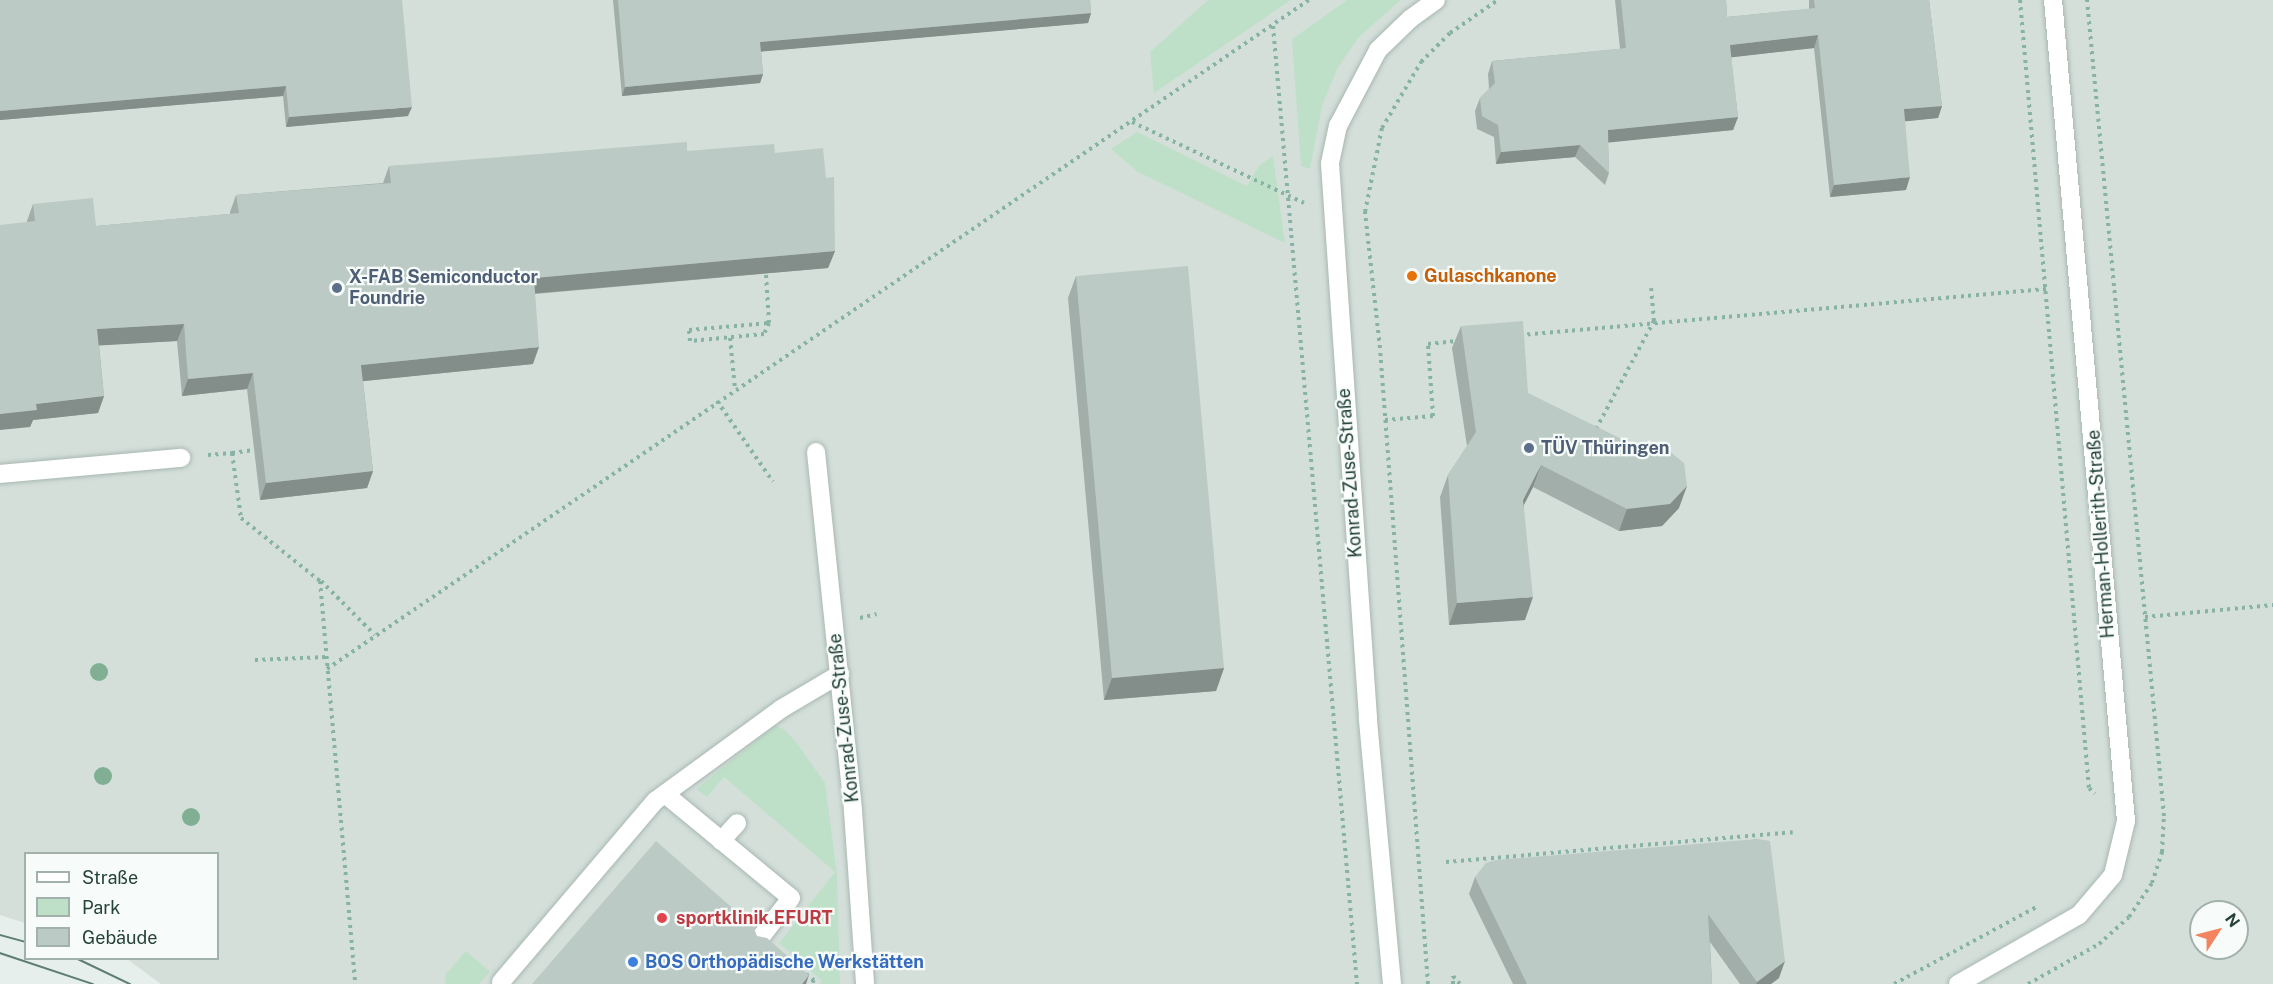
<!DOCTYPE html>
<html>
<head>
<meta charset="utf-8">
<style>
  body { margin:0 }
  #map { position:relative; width:2273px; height:984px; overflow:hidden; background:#e6efeb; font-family:"Public Sans",sans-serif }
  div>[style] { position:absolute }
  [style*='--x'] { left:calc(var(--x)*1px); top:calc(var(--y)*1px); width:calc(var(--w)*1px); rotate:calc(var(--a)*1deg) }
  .built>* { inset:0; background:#d4dfda }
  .green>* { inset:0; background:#bfe0c8 }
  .path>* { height:4px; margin-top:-2px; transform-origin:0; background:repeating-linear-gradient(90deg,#86b3a5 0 3px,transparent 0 7.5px) }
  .roads { filter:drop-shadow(0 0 2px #a8b8b2) drop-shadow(0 0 2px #a8b8b2) }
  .lane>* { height:18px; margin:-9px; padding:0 9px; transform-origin:9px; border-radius:9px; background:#fff }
  .street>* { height:18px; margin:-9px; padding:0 9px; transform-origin:9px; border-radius:9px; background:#fff }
  .tram>* { height:1.5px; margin:-0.75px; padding:0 0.75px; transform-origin:0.75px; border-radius:0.75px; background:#5f7d75 }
  .trees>* { width:18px; height:18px; margin:-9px; border-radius:50%; background:#80af93 }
  .wall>* { inset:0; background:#a1aea9 }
  .shaded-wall>* { inset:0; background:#838d89 }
  .building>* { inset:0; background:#bbcac4 }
  .dots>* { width:16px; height:16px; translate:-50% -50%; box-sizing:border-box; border:3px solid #f7fbf9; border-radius:50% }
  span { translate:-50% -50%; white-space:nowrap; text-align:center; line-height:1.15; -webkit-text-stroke:4.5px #f7fbf9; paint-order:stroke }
  .food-label { font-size:18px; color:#c56008; font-weight:700 }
  .left { translate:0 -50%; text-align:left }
  .service-label { font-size:18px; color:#4e5e75; font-weight:700 }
  .street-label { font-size:18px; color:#24423a }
  .health-label { font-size:18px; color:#be3a42; font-weight:700 }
  .shop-label { font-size:18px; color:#366cbe; font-weight:700 }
  .legend { position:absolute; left:24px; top:852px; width:195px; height:108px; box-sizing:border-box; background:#f7fbf9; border:2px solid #a3b1ad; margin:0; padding:8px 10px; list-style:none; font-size:18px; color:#24423a }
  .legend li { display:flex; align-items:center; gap:12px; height:30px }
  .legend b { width:30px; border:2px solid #a3b1ad }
  .north { position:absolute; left:2189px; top:900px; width:60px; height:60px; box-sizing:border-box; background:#f7fbf9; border:2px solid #a3b1ad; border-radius:50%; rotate:54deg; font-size:16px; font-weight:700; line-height:24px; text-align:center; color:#24423a }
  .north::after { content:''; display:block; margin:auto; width:21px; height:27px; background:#f4845f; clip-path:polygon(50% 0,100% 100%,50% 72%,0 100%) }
</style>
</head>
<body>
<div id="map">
  <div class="built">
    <i style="clip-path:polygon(evenodd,0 0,2273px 0,2273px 984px,161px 984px,127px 959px,218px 958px,218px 854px,26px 854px,25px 923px,0 915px,0 0,2201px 912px,2237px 912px,2237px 948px,2201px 948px,2201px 912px)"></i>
  </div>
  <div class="green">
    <i style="clip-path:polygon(1208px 0,1291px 0,1154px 93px,1150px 52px)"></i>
    <i style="clip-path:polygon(1347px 0,1401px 0,1359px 37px,1338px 67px,1322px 106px,1310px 169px,1301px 166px,1292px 39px)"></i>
    <i style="clip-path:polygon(1137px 132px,1247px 186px,1259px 166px,1273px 156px,1285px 243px,1138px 172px,1111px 149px)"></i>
    <i style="clip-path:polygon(775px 726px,784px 729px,796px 742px,825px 783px,837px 875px,840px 984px,819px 984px,822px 981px,779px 943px,835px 872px,724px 777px,707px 797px,696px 789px)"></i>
    <i style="clip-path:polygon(466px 951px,490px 972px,479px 984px,445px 984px,446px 974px)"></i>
  </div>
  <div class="path">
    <i style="--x:2020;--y:0;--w:791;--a:85"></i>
    <i style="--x:2089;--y:788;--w:8;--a:45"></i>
    <i style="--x:1273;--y:26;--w:962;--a:84.99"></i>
    <i style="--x:1132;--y:122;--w:190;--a:25.2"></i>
    <i style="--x:766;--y:275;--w:48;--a:86.4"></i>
    <i style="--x:769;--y:323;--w:12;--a:114"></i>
    <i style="--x:764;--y:334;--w:74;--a:174.6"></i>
    <i style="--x:690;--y:341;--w:11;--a:-95"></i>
    <i style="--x:689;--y:330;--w:80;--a:-5"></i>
    <i style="--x:1520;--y:335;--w:528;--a:-5"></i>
    <i style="--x:730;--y:338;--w:51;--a:84.4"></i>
    <i style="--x:717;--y:401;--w:98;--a:55.3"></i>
    <i style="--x:1385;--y:420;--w:48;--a:-4.8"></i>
    <i style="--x:1433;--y:416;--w:72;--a:-94"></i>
    <i style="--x:1428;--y:344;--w:31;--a:-6"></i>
    <i style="--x:1596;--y:429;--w:123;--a:-61.8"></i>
    <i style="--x:1654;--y:321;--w:33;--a:-95"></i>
    <i style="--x:232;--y:453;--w:22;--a:-8"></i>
    <i style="--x:208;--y:455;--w:24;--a:-5"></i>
    <i style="--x:232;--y:453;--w:66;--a:82.1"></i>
    <i style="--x:241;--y:518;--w:101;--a:38.6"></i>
    <i style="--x:320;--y:581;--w:405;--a:85"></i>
    <i style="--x:321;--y:581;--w:76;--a:45"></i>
    <i style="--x:2145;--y:617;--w:129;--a:-5.4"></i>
    <i style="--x:860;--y:618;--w:17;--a:-13"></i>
    <i style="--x:255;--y:660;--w:71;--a:-2.4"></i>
    <i style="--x:327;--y:669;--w:1188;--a:-34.27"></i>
    <i style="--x:1446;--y:862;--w:348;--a:-4.9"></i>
    <i style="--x:814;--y:911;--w:20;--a:15"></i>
    <i style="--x:806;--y:974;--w:10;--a:37"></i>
    <i style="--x:814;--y:980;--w:5;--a:127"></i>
    <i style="--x:1428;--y:984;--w:638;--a:-94.32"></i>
    <i style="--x:1380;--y:348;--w:137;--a:-96.3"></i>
    <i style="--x:1365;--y:212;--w:86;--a:-78.6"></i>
    <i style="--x:1382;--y:128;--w:77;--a:-59.4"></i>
    <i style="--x:1421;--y:62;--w:41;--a:-45"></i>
    <i style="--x:1450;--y:33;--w:58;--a:-34.5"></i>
    <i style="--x:1453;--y:984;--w:8;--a:-90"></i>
    <i style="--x:1453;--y:976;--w:11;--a:49"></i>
    <i style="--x:1894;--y:984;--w:164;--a:-28.4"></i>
    <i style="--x:2028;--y:984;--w:81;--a:-29.4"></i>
    <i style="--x:2099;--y:944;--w:40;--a:-42"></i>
    <i style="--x:2129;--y:917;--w:41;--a:-55.9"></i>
    <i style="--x:2152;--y:883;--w:33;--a:-72"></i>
    <i style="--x:2162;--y:852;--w:36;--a:-87"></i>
    <i style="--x:2164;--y:816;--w:820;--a:-95.39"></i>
  </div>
  <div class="roads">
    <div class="lane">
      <i style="--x:816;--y:452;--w:361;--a:84.1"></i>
      <i style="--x:853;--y:811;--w:173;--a:86"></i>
      <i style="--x:0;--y:474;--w:182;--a:-5.1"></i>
      <i style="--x:665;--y:794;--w:163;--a:39.5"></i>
      <i style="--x:791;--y:898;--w:49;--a:127.6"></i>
      <i style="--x:721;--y:841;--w:24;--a:-48"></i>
      <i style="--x:501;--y:982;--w:238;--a:-49.6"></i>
      <i style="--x:655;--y:801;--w:156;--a:-36.1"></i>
      <i style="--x:781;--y:709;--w:69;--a:-30.7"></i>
    </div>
    <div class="street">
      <i style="--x:1392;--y:984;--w:267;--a:-95.2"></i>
      <i style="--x:1368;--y:718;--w:556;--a:-93.92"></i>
      <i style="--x:1330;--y:163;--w:38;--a:-78"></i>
      <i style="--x:1338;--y:126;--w:86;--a:-62.2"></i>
      <i style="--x:1378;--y:50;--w:45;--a:-44.1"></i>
      <i style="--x:1410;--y:19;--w:32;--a:-36"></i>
      <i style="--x:1958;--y:984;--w:139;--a:-29.7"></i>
      <i style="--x:2079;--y:915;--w:52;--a:-49.6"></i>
      <i style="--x:2113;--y:875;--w:56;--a:-76.5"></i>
      <i style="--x:2126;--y:821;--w:824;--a:-95.08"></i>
    </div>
  </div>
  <div class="tram">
    <i style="--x:0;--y:935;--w:27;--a:15"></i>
    <i style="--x:0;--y:953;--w:98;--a:18.4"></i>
    <i style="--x:76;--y:958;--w:60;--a:25.7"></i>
  </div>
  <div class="trees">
    <i style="left:99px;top:672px"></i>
    <i style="left:103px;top:776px"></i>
    <i style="left:191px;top:817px"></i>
  </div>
  <div class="wall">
    <i style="clip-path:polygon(0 0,408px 116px,286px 127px,283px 96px,0 120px)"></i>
    <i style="clip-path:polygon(613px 0,1090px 0,1091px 13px,1088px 23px,761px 51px,763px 74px,760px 83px,622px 96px)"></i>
    <i style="clip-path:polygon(1615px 0,1726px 0,1727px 17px,1809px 9px,1809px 0,1929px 0,1942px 106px,1938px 118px,1905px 121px,1906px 190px,1830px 197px,1814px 48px,1731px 57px,1738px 117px,1733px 130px,1608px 142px,1609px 173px,1605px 185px,1575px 157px,1496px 164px,1494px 137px,1477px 129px,1475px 111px,1480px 98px,1489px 89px,1488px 74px,1492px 61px,1620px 49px)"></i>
    <i style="clip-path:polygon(687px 151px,775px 153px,835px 251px,828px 268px,535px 294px,533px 364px,363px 381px,373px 471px,367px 488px,260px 500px,247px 389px,182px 396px,177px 341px,99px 345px,104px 396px,98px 413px,33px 420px,30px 427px,27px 221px,33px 204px,96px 226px,230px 214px,230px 212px,236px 195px,383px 183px,389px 166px)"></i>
    <i style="clip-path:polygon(1076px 276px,1224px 668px,1216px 691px,1104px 700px,1068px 298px)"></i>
    <i style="clip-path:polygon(1461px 326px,1528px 393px,1679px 508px,1662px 526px,1619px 531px,1533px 487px,1524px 505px,1525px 620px,1449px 625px,1440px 497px,1448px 475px,1467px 446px,1452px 348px)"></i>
    <i style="clip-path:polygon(1758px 839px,1779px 978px,1771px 984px,1740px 984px,1710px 942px,1712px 984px,1513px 984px,1469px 894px,1475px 877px)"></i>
  </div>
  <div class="shaded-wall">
    <i style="clip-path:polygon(1091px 13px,1088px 23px,757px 52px,760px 42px)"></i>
    <i style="clip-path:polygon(1818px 35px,1814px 48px,1726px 58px,1730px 45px)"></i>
    <i style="clip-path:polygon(763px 74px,760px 83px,622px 96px,625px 87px)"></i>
    <i style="clip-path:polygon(286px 86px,283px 96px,0 120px,0 111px)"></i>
    <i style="clip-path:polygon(1942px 106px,1938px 118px,1899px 122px,1904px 109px)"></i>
    <i style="clip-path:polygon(412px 107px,408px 116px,286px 127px,289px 117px)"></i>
    <i style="clip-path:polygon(1738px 117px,1733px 130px,1604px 143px,1608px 130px)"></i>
    <i style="clip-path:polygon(1580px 145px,1575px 157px,1496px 164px,1501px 152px)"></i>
    <i style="clip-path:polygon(1910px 177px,1906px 190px,1830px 197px,1834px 185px)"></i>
    <i style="clip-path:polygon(835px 251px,828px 268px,528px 294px,534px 278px)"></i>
    <i style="clip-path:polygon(184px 324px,177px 341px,91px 346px,97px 329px)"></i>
    <i style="clip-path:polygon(539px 347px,533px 364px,355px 382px,361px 365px)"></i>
    <i style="clip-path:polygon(253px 373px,247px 389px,182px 396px,188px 379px)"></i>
    <i style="clip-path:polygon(104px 396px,98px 413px,33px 420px,30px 427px,0 430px,0 414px,36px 404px)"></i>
    <i style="clip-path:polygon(1541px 465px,1533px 487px,1515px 522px,1523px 500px)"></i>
    <i style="clip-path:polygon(373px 471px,367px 488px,260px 500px,266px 483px)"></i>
    <i style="clip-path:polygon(1687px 486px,1679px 508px,1662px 526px,1619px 531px,1627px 509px)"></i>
    <i style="clip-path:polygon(1533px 597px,1525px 620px,1449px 625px,1457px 603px)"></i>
    <i style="clip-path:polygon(1224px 668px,1216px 691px,1104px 700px,1112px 678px)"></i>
    <i style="clip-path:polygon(1785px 961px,1779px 978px,1771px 984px,1756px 984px,1757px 982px)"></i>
    <i style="clip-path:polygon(809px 975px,806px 984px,802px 984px)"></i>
  </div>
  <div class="building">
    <i style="clip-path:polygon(0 0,402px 0,412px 107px,289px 117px,286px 86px,0 111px)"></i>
    <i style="clip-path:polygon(618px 0,1090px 0,1091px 13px,760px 42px,763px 74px,625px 87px)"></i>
    <i style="clip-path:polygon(1621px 0,1726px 0,1727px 17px,1815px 8px,1814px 0,1929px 0,1942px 106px,1904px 109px,1910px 177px,1834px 185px,1818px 35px,1730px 45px,1738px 117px,1608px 130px,1609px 173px,1580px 145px,1501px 152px,1498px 125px,1482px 116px,1480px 98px,1495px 83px,1492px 61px,1626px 48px)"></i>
    <i style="clip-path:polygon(687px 142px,687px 151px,774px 144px,775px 153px,823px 148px,826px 178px,834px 177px,835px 251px,534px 278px,539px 347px,361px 365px,373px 471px,266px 483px,253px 373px,188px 379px,184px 324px,97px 329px,104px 396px,36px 404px,37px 410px,0 414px,0 225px,35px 221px,33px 204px,93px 198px,96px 226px,239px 213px,236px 195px,391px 183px,389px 166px)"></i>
    <i style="clip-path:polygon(1188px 266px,1224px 668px,1112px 678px,1076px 276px)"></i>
    <i style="clip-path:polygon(1523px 321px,1528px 393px,1642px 449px,1664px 447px,1684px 463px,1687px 486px,1670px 504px,1627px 509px,1541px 465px,1523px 500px,1533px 597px,1457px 603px,1448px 475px,1476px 432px,1461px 326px)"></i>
    <i style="clip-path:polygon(1758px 839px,1770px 841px,1785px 961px,1757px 982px,1708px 914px,1712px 984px,1527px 984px,1475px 877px,1486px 863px,1496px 860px)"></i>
    <i style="clip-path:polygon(656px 841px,753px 926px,757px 936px,767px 938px,809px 975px,802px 984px,532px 984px)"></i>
  </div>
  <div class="dots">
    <i style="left:1412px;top:276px;background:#e8710a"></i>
    <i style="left:337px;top:288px;background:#5c6f8a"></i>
    <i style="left:1529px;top:448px;background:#5c6f8a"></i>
    <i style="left:662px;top:918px;background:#e0444e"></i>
    <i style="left:633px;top:962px;background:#3f7fe0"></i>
  </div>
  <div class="food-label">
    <span class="left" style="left:1424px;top:276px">Gulaschkanone</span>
  </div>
  <div class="service-label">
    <span class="left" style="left:349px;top:288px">X-FAB Semiconductor<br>Foundrie</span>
    <span class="left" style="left:1541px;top:448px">TÜV Thüringen</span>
  </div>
  <div class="street-label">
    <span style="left:1350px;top:473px;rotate:-94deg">Konrad-Zuse-Straße</span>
    <span style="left:2101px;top:534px;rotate:-94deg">Herman-Hollerith-Straße</span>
    <span style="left:844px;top:718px;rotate:-96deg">Konrad-Zuse-Straße</span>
  </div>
  <div class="health-label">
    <span class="left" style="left:676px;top:918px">sportklinik.EFURT</span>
  </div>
  <div class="shop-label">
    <span class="left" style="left:645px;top:962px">BOS Orthopädische Werkstätten</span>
  </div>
  <ul class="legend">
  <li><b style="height:8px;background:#fff"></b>Straße</li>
  <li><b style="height:16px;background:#bfe0c8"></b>Park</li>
  <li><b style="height:16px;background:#bbcac4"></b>Gebäude</li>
  </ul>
  <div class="north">N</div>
</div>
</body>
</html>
